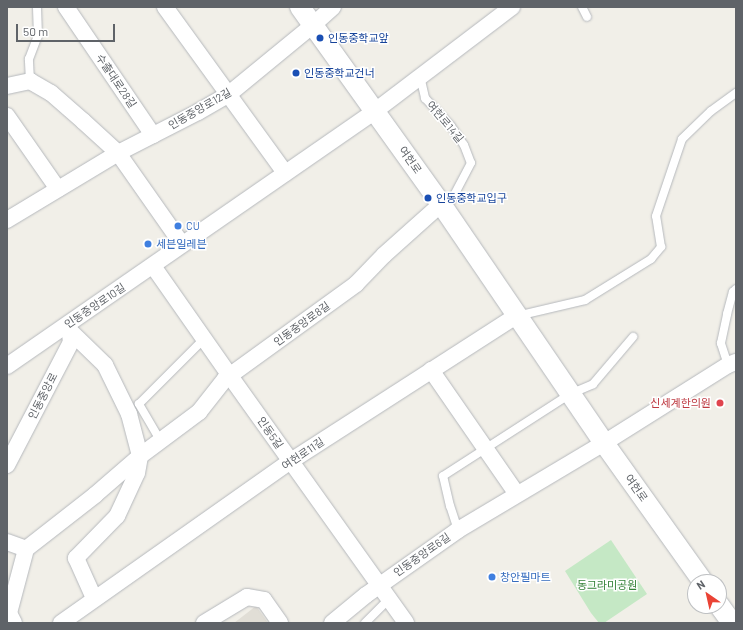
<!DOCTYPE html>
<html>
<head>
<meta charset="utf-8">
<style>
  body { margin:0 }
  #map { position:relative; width:743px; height:630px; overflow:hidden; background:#f1efe8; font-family:Barlow,"Noto Sans KR",sans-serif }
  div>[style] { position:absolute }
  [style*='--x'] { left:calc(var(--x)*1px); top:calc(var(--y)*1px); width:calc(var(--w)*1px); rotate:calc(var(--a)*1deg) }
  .education>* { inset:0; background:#e1ded6 }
  .green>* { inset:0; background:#c5e8c5 }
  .roads { filter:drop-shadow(0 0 1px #b5b8bc) drop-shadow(0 0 1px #b5b8bc) }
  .service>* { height:8px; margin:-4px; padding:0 4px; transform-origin:4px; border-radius:4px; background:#fff }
  .minor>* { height:16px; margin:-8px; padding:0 8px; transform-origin:8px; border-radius:8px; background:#fff }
  .tertiary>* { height:20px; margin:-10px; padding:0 10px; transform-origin:10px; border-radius:10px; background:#fff }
  .dots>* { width:11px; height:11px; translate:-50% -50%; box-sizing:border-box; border:2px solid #fff; border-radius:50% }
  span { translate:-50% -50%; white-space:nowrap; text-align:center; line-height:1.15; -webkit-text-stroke:3px #fff; paint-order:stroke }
  .transit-label { font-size:11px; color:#164399 }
  .left { translate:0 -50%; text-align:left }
  .street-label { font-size:11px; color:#5f6368 }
  .shop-label { font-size:11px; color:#366cbe }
  .health-label { font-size:11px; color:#be3a42 }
  .right { translate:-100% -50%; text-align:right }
  .park-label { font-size:11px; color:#348238 }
  .frame { position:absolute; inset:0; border:8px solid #5f6368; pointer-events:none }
  .north { position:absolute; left:687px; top:574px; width:40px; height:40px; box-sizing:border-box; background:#fff; border:1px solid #bfc1c3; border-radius:50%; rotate:326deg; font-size:11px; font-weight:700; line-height:16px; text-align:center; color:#5f6368 }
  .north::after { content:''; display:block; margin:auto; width:14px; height:18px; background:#ea4335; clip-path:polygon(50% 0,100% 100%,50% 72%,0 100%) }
  .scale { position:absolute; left:16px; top:24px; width:99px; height:18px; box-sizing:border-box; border:2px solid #5f6368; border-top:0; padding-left:5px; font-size:12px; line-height:14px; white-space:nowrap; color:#5f6368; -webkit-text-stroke:3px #fff; paint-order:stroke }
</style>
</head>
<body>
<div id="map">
  <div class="education">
    <i style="clip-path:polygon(256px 606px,268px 623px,234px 623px)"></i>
  </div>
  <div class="green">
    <i style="clip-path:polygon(611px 540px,647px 594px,604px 623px,599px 623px,591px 613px,565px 571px)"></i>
  </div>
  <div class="roads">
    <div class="service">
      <i style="--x:582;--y:7;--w:11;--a:63"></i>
      <i style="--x:420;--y:76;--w:23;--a:77"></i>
      <i style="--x:425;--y:98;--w:38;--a:47"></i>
      <i style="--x:451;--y:126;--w:23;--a:56"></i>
      <i style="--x:464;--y:145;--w:19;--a:69"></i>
      <i style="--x:471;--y:163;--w:41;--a:117.8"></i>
      <i style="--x:452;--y:199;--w:12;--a:156"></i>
      <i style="--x:30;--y:81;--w:22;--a:-93"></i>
      <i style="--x:29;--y:59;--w:25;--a:-69"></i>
      <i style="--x:38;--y:36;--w:29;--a:-92"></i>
      <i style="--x:517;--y:316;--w:70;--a:-13.2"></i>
      <i style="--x:585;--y:300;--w:78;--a:-31.8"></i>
      <i style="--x:651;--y:259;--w:16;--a:-50"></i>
      <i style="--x:661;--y:247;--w:31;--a:-99"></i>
      <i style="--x:656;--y:216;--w:81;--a:-71.3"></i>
      <i style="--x:682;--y:139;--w:40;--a:-44"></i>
      <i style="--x:711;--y:111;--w:31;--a:-36"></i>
      <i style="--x:728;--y:365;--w:23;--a:-108"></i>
      <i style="--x:721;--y:343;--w:30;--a:-78"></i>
      <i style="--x:727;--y:314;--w:23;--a:-75"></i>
      <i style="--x:733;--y:292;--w:4;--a:-45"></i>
      <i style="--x:160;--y:440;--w:42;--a:-120.3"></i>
      <i style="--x:139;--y:404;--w:92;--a:-45"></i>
      <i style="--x:458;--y:530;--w:25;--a:-108"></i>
      <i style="--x:450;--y:506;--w:31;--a:-103"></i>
      <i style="--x:443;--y:476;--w:151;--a:-32.8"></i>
      <i style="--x:570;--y:394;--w:25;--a:-23"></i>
      <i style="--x:593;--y:384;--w:62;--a:-49.6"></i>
      <i style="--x:365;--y:623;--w:35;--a:-45"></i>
    </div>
    <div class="minor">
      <i style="--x:66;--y:7;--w:155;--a:55.8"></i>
      <i style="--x:165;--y:7;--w:205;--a:54.1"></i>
      <i style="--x:7;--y:86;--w:24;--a:-12"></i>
      <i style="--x:30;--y:81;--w:24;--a:30"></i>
      <i style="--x:51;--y:93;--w:43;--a:41.2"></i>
      <i style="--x:83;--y:121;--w:47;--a:42.4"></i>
      <i style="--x:118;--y:153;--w:111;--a:54.9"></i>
      <i style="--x:7;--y:116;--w:89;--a:55.1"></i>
      <i style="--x:7;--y:220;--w:130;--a:-31.1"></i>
      <i style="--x:118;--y:153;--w:90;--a:-27.1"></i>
      <i style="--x:198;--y:112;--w:36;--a:-30"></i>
      <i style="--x:229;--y:94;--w:109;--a:-39.4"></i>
      <i style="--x:313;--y:25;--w:27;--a:-42"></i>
      <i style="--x:153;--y:266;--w:134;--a:55"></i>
      <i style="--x:230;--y:376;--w:303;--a:54.5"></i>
      <i style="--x:69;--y:330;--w:50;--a:44.2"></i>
      <i style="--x:105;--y:365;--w:55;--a:63.9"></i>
      <i style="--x:129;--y:414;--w:43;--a:75.3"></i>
      <i style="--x:140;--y:456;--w:17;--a:100"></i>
      <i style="--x:137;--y:473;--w:47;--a:114.9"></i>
      <i style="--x:117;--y:516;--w:59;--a:134.3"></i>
      <i style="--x:76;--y:558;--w:44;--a:65.8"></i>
      <i style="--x:7;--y:366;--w:448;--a:-34.7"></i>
      <i style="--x:375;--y:111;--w:172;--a:-37.2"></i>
      <i style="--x:431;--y:370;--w:151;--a:55.3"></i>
      <i style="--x:7;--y:465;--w:139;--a:-62.5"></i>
      <i style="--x:71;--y:342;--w:17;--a:-97"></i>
      <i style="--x:7;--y:542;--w:20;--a:20"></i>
      <i style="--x:26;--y:549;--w:88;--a:-38"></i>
      <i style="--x:95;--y:495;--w:60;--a:-40.9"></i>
      <i style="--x:140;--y:456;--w:74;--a:-36.7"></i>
      <i style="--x:199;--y:412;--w:42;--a:-51.8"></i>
      <i style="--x:225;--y:379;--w:162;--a:-35.9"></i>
      <i style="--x:356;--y:284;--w:40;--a:-46"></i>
      <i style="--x:384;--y:255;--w:76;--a:-41.8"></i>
      <i style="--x:14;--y:623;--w:11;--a:-117"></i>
      <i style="--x:9;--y:613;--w:66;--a:-75.1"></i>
      <i style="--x:61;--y:623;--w:281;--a:-35.2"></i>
      <i style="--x:291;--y:461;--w:268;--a:-32.8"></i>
      <i style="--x:204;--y:623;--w:50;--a:-31.2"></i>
      <i style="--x:247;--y:597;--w:17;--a:10"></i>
      <i style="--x:264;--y:600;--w:28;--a:55"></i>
      <i style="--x:332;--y:623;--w:44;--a:-39.5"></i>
      <i style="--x:366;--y:595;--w:113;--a:-35.2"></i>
      <i style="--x:458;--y:530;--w:170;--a:-30.8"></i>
      <i style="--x:604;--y:443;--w:146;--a:-32.2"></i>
      <i style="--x:728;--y:365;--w:9;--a:-21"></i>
    </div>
    <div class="tertiary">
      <i style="--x:300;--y:7;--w:242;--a:54.4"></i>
      <i style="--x:441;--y:204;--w:289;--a:55.7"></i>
      <i style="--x:604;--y:443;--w:171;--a:54.5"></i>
      <i style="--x:719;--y:605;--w:22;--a:54"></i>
    </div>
  </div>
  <div class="dots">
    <i style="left:320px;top:38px;background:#1a4fb4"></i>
    <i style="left:296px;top:73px;background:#1a4fb4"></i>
    <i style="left:428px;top:198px;background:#1a4fb4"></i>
    <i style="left:178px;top:226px;background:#3f7fe0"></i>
    <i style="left:148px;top:244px;background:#3f7fe0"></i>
    <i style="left:720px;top:403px;background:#e0444e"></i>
    <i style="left:492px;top:577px;background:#3f7fe0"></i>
  </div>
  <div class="transit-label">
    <span class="left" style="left:328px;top:38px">인동중학교앞</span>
    <span class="left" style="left:304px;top:73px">인동중학교건너</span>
    <span class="left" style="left:436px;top:198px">인동중학교입구</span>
  </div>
  <div class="street-label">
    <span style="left:116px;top:81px;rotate:56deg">수출대로28길</span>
    <span style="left:200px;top:109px;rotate:-30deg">인동중앙로12길</span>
    <span style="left:445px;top:122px;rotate:50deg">여헌로14길</span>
    <span style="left:410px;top:160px;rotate:55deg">여헌로</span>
    <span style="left:95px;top:306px;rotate:-34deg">인동중앙로10길</span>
    <span style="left:302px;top:324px;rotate:-36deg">인동중앙로8길</span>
    <span style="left:43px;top:396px;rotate:-63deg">인동중앙로</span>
    <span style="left:270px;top:433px;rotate:55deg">인동5길</span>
    <span style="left:303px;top:454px;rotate:-34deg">여헌로11길</span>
    <span style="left:636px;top:488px;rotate:55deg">여헌로</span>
    <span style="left:422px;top:555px;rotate:-35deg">인동중앙로6길</span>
  </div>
  <div class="shop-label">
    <span class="left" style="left:186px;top:226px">CU</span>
    <span class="left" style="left:156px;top:244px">세븐일레븐</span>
    <span class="left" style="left:500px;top:577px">창안필마트</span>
  </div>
  <div class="health-label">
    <span class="right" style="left:711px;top:403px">신세계한의원</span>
  </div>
  <div class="park-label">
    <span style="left:607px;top:585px">동그라미공원</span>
  </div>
  <div class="frame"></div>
  <div class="north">N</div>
  <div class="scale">50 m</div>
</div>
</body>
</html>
